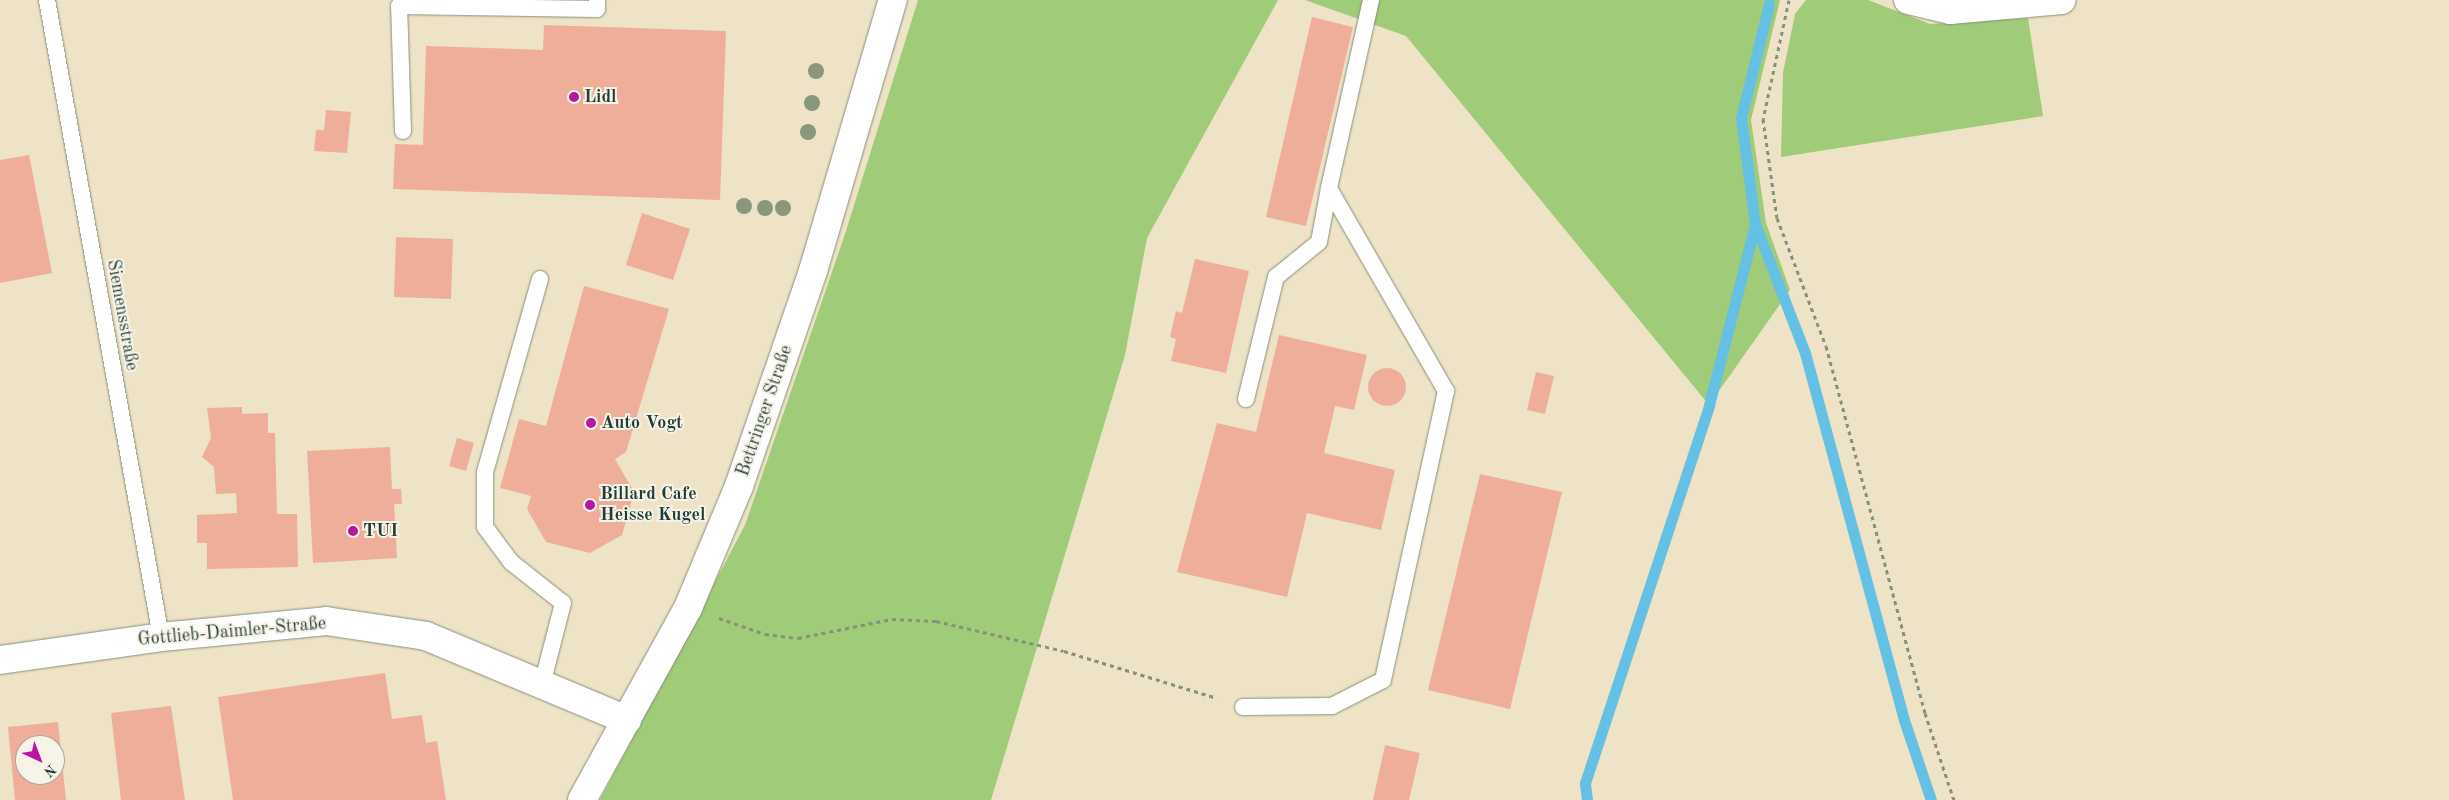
<!DOCTYPE html>
<html>
<head>
<meta charset="utf-8">
<style>
  body { margin:0 }
  #map { position:relative; width:2449px; height:800px; overflow:hidden; background:#eee3c6; font-family:"Old Standard TT",serif }
  div>[style] { position:absolute }
  [style*='--x'] { left:calc(var(--x)*1px); top:calc(var(--y)*1px); width:calc(var(--w)*1px); rotate:calc(var(--a)*1deg) }
  .green>* { inset:0; background:#a0cb78 }
  .stream>* { height:11px; margin:-5.5px; padding:0 5.5px; transform-origin:5.5px; border-radius:5.5px; background:#65c0e3 }
  .building>* { inset:0; background:#eeae9a }
  .round { border-radius:50% }
  .path>* { height:3px; margin-top:-1.5px; transform-origin:0; background:repeating-linear-gradient(90deg,#86907d 0 4px,transparent 0 8px) }
  .roads { filter:drop-shadow(0 0 1px #86907d) drop-shadow(0 0 1px #86907d) }
  .lane>* { height:16px; margin:-8px; padding:0 8px; transform-origin:8px; border-radius:8px; background:#fff }
  .street>* { height:28px; margin:-14px; padding:0 14px; transform-origin:14px; border-radius:14px; background:#fff }
  .secondary>* { height:28px; margin:-14px; padding:0 14px; transform-origin:14px; border-radius:14px; background:#fff }
  .trees>* { width:16px; height:16px; margin:-8px; border-radius:50%; background:#8a977d }
  .dots>* { width:14px; height:14px; translate:-50% -50%; box-sizing:border-box; border:2px solid #f7f3e8; border-radius:50% }
  span { translate:-50% -50%; white-space:nowrap; text-align:center; line-height:1.15; -webkit-text-stroke:4px #f7f3e8; paint-order:stroke }
  .poi-label { font-size:18px; color:#1f3d34; font-weight:700 }
  .left { translate:0 -50%; text-align:left }
  .street-label { font-size:18px; color:#1f3d34 }
  .north { position:absolute; left:15px; top:735px; width:50px; height:50px; box-sizing:border-box; background:#f7f3e8; border:1px solid #a1aaa0; border-radius:50%; rotate:137deg; font-size:14px; font-weight:700; line-height:20px; text-align:center; color:#1f3d34 }
  .north::after { content:''; display:block; margin:auto; width:18px; height:22px; background:#b5179e; clip-path:polygon(50% 0,100% 100%,50% 72%,0 100%) }
</style>
</head>
<body>
<div id="map">
  <div class="green">
    <i style="clip-path:polygon(918px 0,1278px 0,1147px 238px,1125px 355px,991px 800px,600px 800px,745px 525px,845px 234px)"></i>
    <i style="clip-path:polygon(1305px 0,1780px 0,1751px 120px,1766px 223px,1790px 290px,1709px 405px,1406px 36px)"></i>
    <i style="clip-path:polygon(1806px 0,1868px 0,1930px 24px,2028px 18px,2043px 116px,1781px 157px,1783px 73px,1795px 14px)"></i>
  </div>
  <div class="stream">
    <i style="--x:1769;--y:4;--w:117;--a:103.8"></i>
    <i style="--x:1741;--y:118;--w:107;--a:82.5"></i>
    <i style="--x:1755;--y:224;--w:138;--a:68.8"></i>
    <i style="--x:1805;--y:353;--w:380;--a:74.9"></i>
    <i style="--x:1904;--y:720;--w:84;--a:71.4"></i>
    <i style="--x:1587;--y:800;--w:17;--a:-97"></i>
    <i style="--x:1585;--y:783;--w:398;--a:-71.8"></i>
    <i style="--x:1709;--y:405;--w:187;--a:-75.7"></i>
  </div>
  <div class="building">
    <i style="clip-path:polygon(1312px 17px,1353px 27px,1306px 226px,1266px 217px)"></i>
    <i style="clip-path:polygon(544px 25px,726px 31px,720px 200px,393px 189px,395px 144px,423px 145px,426px 46px,543px 50px)"></i>
    <i style="clip-path:polygon(326px 110px,351px 112px,347px 153px,314px 151px,316px 130px,324px 130px)"></i>
    <i style="clip-path:polygon(29px 155px,52px 273px,0 283px,0 160px)"></i>
    <i style="clip-path:polygon(642px 213px,690px 229px,673px 280px,626px 265px)"></i>
    <i style="clip-path:polygon(396px 237px,453px 239px,451px 299px,394px 297px)"></i>
    <i style="clip-path:polygon(1195px 259px,1249px 271px,1226px 373px,1171px 361px,1176px 339px,1170px 337px,1176px 311px,1182px 313px)"></i>
    <i style="clip-path:polygon(584px 286px,669px 309px,626px 452px,615px 459px,634px 492px,622px 535px,590px 553px,546px 542px,527px 509px,531px 496px,500px 488px,519px 419px,546px 426px)"></i>
    <i style="clip-path:polygon(1279px 335px,1367px 355px,1354px 410px,1335px 406px,1324px 453px,1395px 470px,1381px 530px,1307px 513px,1287px 597px,1177px 572px,1217px 423px,1256px 432px)"></i>
    <i class="round" style="left:1368px;top:368px;width:38px;height:38px"></i>
    <i style="clip-path:polygon(1536px 372px,1554px 376px,1545px 414px,1527px 410px)"></i>
    <i style="clip-path:polygon(242px 407px,242px 414px,268px 413px,268px 433px,275px 433px,277px 514px,297px 514px,298px 567px,207px 569px,207px 543px,197px 543px,197px 515px,237px 513px,236px 493px,216px 494px,214px 467px,202px 457px,211px 438px,207px 408px)"></i>
    <i style="clip-path:polygon(457px 438px,474px 443px,466px 471px,449px 466px)"></i>
    <i style="clip-path:polygon(390px 447px,392px 489px,401px 489px,402px 504px,394px 504px,397px 558px,313px 563px,307px 451px)"></i>
    <i style="clip-path:polygon(1480px 474px,1562px 492px,1510px 709px,1428px 690px)"></i>
    <i style="clip-path:polygon(385px 673px,392px 719px,422px 715px,426px 743px,437px 741px,446px 800px,233px 800px,218px 697px)"></i>
    <i style="clip-path:polygon(171px 706px,185px 800px,121px 800px,111px 713px)"></i>
    <i style="clip-path:polygon(evenodd,58px 722px,66px 800px,15px 800px,8px 727px,58px 722px,25px 745px,55px 745px,55px 775px,25px 775px,25px 745px)"></i>
    <i style="clip-path:polygon(1385px 745px,1420px 753px,1409px 800px,1373px 800px)"></i>
  </div>
  <div class="path">
    <i style="--x:1789;--y:0;--w:122;--a:102.3"></i>
    <i style="--x:1763;--y:119;--w:100;--a:82"></i>
    <i style="--x:1777;--y:218;--w:137;--a:69.1"></i>
    <i style="--x:1826;--y:346;--w:380;--a:74.9"></i>
    <i style="--x:1925;--y:713;--w:92;--a:71.6"></i>
    <i style="--x:719;--y:618;--w:49;--a:19.2"></i>
    <i style="--x:765;--y:634;--w:33;--a:7"></i>
    <i style="--x:798;--y:638;--w:96;--a:-11.4"></i>
    <i style="--x:892;--y:619;--w:44;--a:2.6"></i>
    <i style="--x:936;--y:621;--w:131;--a:13.2"></i>
    <i style="--x:1064;--y:651;--w:160;--a:17.1"></i>
  </div>
  <div class="roads">
    <div class="lane">
      <i style="--x:47;--y:0;--w:647;--a:79.85"></i>
      <i style="--x:403;--y:131;--w:125;--a:-91.8"></i>
      <i style="--x:399;--y:6;--w:198;--a:0.9"></i>
      <i style="--x:597;--y:9;--w:9;--a:-90"></i>
      <i style="--x:540;--y:279;--w:201;--a:105.9"></i>
      <i style="--x:485;--y:472;--w:55;--a:90"></i>
      <i style="--x:485;--y:527;--w:44;--a:53.4"></i>
      <i style="--x:511;--y:562;--w:66;--a:38.3"></i>
      <i style="--x:563;--y:603;--w:85;--a:104.4"></i>
      <i style="--x:1246;--y:399;--w:126;--a:-76.2"></i>
      <i style="--x:1276;--y:277;--w:55;--a:-39.1"></i>
      <i style="--x:1319;--y:242;--w:55;--a:-79.5"></i>
      <i style="--x:1243;--y:707;--w:89;--a:-0.6"></i>
      <i style="--x:1332;--y:706;--w:57;--a:-27"></i>
      <i style="--x:1383;--y:680;--w:296;--a:-77.7"></i>
      <i style="--x:1446;--y:391;--w:234;--a:-120"></i>
      <i style="--x:1329;--y:188;--w:193;--a:-77.4"></i>
    </div>
    <div class="street">
      <i style="--x:1908;--y:0;--w:43;--a:13.4"></i>
      <i style="--x:1950;--y:10;--w:112;--a:-5.1"></i>
      <i style="--x:0;--y:660;--w:163;--a:-8.1"></i>
      <i style="--x:161;--y:637;--w:166;--a:-5.5"></i>
      <i style="--x:326;--y:621;--w:101;--a:8.5"></i>
      <i style="--x:426;--y:636;--w:218;--a:22.7"></i>
    </div>
    <div class="secondary">
      <i style="--x:582;--y:800;--w:219;--a:-61.1"></i>
      <i style="--x:688;--y:608;--w:132;--a:-67.3"></i>
      <i style="--x:739;--y:486;--w:227;--a:-71"></i>
      <i style="--x:813;--y:271;--w:283;--a:-73.6"></i>
    </div>
  </div>
  <div class="trees">
    <i style="left:816px;top:71px"></i>
    <i style="left:812px;top:103px"></i>
    <i style="left:808px;top:132px"></i>
    <i style="left:744px;top:206px"></i>
    <i style="left:765px;top:208px"></i>
    <i style="left:783px;top:208px"></i>
  </div>
  <div class="dots">
    <i style="left:574px;top:97px;background:#b5179e"></i>
    <i style="left:591px;top:423px;background:#b5179e"></i>
    <i style="left:590px;top:505px;background:#b5179e"></i>
    <i style="left:353px;top:531px;background:#b5179e"></i>
  </div>
  <div class="poi-label">
    <span class="left" style="left:584px;top:97px">Lidl</span>
    <span class="left" style="left:601px;top:423px">Auto Vogt</span>
    <span class="left" style="left:600px;top:505px">Billard Cafe<br>Heisse Kugel</span>
    <span class="left" style="left:363px;top:531px">TUI</span>
  </div>
  <div class="street-label">
    <span style="left:122px;top:315px;rotate:80deg">Siemensstraße</span>
    <span style="left:765px;top:411px;rotate:-71deg">Bettringer Straße</span>
    <span style="left:232px;top:632px;rotate:-5deg">Gottlieb-Daimler-Straße</span>
  </div>
  <div class="north">N</div>
</div>
</body>
</html>
